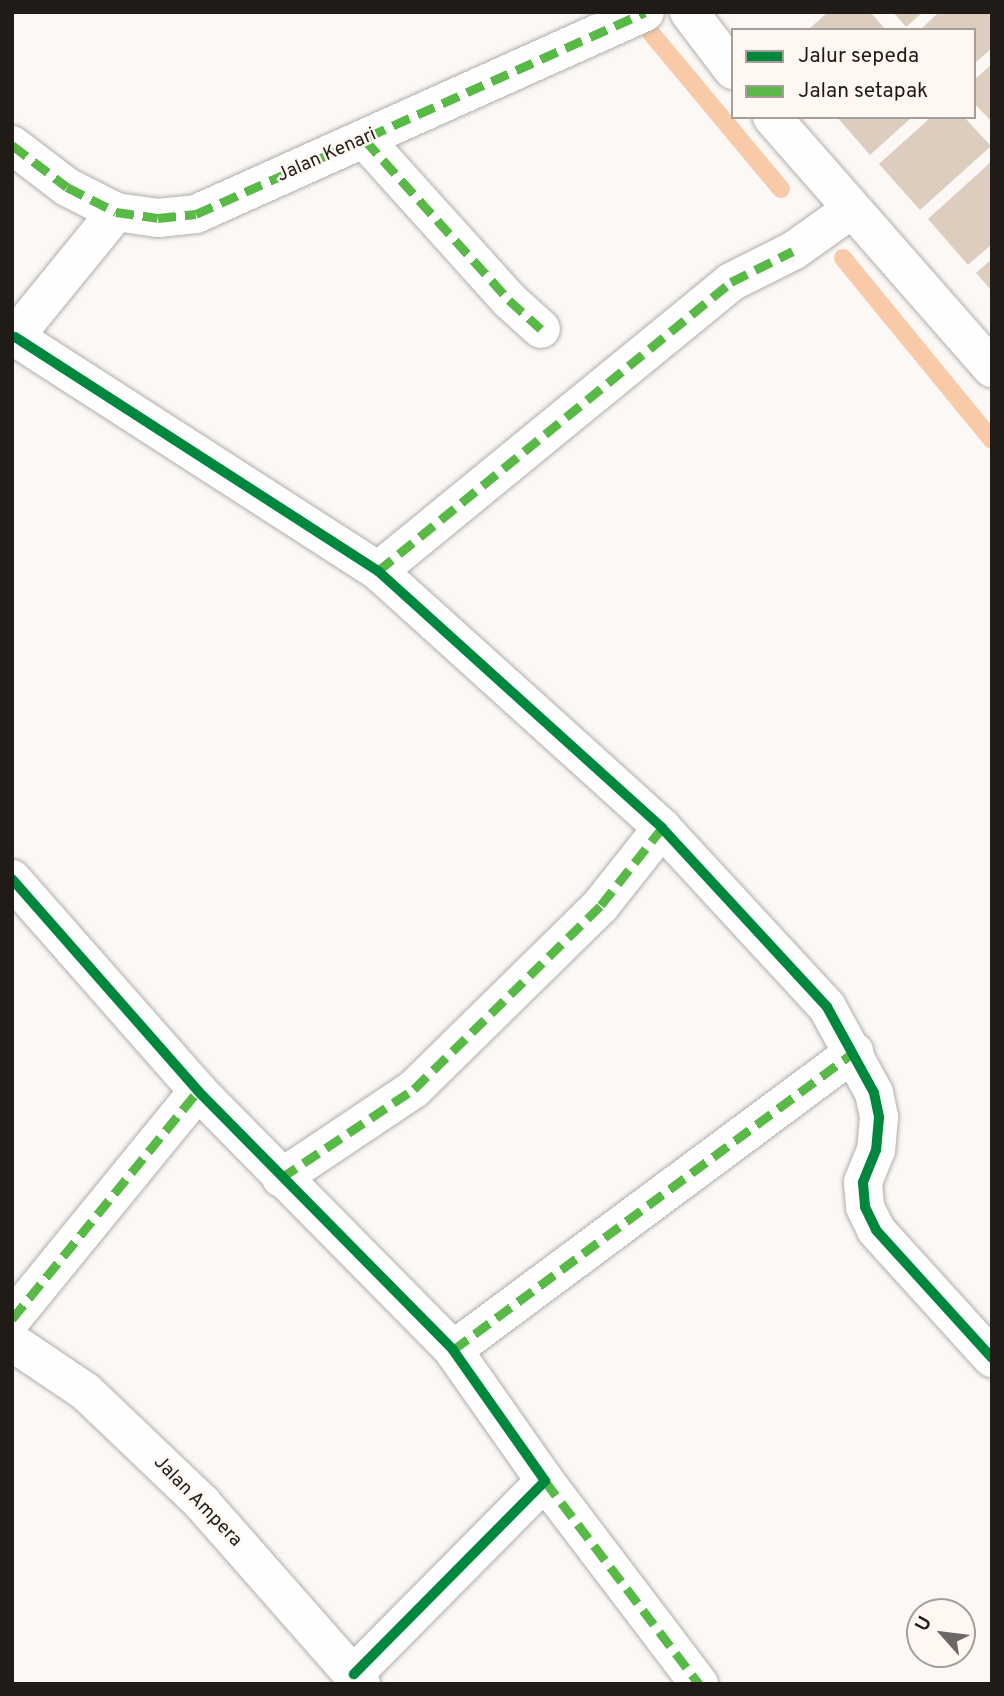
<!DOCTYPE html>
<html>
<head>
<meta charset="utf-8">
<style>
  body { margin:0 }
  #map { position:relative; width:1004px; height:1696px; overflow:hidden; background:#fbf8f5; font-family:Overpass,sans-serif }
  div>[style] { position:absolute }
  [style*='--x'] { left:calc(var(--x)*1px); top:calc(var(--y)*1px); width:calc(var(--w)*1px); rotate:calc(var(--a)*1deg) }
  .stream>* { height:18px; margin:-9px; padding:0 9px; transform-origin:9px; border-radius:9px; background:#f8caa7 }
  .building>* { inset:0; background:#ddcdbf }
  .roads { filter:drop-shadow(0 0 2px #b1ada9) drop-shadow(0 0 2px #b1ada9) }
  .street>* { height:38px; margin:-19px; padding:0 19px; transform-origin:19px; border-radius:19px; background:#fefefe }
  .secondary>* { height:38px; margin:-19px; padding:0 19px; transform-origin:19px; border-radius:19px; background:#fefefe }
  .quiet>* { height:9px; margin-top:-4.5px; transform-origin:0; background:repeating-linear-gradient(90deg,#58b947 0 18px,transparent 0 27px) }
  .cycleway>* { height:10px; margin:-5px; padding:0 5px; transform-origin:5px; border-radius:5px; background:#00873e }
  span { translate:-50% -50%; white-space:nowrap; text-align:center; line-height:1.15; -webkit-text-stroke:5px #fef7f2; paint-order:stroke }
  .street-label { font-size:19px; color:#201b16 }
  .frame { position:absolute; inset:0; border:14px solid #201b16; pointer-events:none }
  .legend { position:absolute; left:731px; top:28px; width:245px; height:91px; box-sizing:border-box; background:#fef7f2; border:2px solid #a59f9a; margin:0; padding:9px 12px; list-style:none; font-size:21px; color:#201b16 }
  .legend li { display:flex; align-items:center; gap:14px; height:35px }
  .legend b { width:35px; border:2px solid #a59f9a }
  .north { position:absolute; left:906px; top:1598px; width:70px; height:70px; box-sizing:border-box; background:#fef7f2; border:2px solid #a59f9a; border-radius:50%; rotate:298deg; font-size:19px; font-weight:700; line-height:28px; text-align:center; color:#201b16 }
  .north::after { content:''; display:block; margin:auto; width:24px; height:32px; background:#6d6864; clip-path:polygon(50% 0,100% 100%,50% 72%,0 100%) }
</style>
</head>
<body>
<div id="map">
  <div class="stream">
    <i style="--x:651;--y:33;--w:203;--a:50.2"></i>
    <i style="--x:843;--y:258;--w:235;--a:50.7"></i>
  </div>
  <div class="building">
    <i style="clip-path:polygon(828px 12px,870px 12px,886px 30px,808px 30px)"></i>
    <i style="clip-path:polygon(893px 12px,923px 12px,906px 27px)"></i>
    <i style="clip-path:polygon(939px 12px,992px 12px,992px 48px,974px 64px,974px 30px,920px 30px)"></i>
    <i style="clip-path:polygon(992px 64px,992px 122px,974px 103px,974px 80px)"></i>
    <i style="clip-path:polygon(837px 117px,912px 117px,870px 155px)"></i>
    <i style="clip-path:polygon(931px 117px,964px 117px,991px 146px,920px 210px,879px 164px)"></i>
    <i style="clip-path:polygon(992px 161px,992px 244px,968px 265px,928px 219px)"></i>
    <i style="clip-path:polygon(992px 259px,992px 291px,976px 273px)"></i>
  </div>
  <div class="roads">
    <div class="street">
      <i style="--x:689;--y:12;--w:73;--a:52.8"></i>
      <i style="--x:772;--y:117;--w:334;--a:48.8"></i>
      <i style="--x:365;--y:140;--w:215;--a:48"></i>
      <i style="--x:509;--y:300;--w:43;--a:42.2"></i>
      <i style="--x:12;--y:145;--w:69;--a:37.4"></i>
      <i style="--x:67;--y:187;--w:55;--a:27"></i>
      <i style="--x:116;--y:212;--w:42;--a:8.1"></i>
      <i style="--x:158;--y:218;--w:38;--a:-6"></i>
      <i style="--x:196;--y:214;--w:492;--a:-24.2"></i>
      <i style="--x:15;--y:337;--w:432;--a:32.8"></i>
      <i style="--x:378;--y:571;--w:383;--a:42.1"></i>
      <i style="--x:662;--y:828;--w:243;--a:47.3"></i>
      <i style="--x:827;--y:1007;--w:98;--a:61.3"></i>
      <i style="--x:874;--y:1093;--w:25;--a:78"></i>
      <i style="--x:879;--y:1117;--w:33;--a:95"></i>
      <i style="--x:876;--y:1150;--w:35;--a:112"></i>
      <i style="--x:863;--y:1183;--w:24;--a:85"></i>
      <i style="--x:865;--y:1207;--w:25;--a:64"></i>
      <i style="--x:876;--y:1230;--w:173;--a:47.8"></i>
      <i style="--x:12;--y:340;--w:165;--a:-50.9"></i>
      <i style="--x:378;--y:571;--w:456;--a:-39.3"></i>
      <i style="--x:731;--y:282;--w:69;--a:-26.6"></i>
      <i style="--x:793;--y:251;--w:69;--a:-35.5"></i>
      <i style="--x:12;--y:879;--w:282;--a:48.7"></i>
      <i style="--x:198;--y:1091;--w:363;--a:45.4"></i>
      <i style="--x:453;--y:1350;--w:160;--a:54.9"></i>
      <i style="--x:545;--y:1481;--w:272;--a:134.7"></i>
      <i style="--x:281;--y:1178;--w:160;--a:-33.8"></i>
      <i style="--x:414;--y:1089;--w:262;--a:-44.5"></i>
      <i style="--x:601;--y:905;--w:98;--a:-51.6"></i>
      <i style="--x:12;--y:1319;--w:294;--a:-50.8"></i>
      <i style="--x:453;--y:1350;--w:500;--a:-36.6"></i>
      <i style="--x:545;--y:1481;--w:255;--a:52.8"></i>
    </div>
    <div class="secondary">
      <i style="--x:12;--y:1342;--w:89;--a:34"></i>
      <i style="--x:86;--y:1392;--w:161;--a:43.7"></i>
      <i style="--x:202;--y:1503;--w:241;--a:48.7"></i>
    </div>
  </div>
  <div class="quiet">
    <i style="--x:365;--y:140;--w:215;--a:48"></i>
    <i style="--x:509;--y:300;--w:43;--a:42.2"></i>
    <i style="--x:12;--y:145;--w:69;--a:37.4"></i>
    <i style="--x:67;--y:187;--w:55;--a:27"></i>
    <i style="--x:116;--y:212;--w:42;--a:8.1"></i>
    <i style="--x:158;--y:218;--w:38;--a:-6"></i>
    <i style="--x:196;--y:214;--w:492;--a:-24.2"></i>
    <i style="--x:378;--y:571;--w:456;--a:-39.3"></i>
    <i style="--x:731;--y:282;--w:69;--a:-26.6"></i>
    <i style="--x:281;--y:1178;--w:160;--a:-33.8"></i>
    <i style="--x:414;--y:1089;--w:262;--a:-44.5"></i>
    <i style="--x:601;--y:905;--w:98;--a:-51.6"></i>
    <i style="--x:12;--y:1319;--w:294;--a:-50.8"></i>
    <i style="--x:453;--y:1350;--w:500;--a:-36.6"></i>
    <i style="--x:545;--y:1481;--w:255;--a:52.8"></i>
  </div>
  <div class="cycleway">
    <i style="--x:15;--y:337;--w:432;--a:32.8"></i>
    <i style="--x:378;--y:571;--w:383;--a:42.1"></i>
    <i style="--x:662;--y:828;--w:243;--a:47.3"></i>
    <i style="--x:827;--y:1007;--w:98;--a:61.3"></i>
    <i style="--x:874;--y:1093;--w:25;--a:78"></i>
    <i style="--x:879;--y:1117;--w:33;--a:95"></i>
    <i style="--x:876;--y:1150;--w:35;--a:112"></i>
    <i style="--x:863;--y:1183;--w:24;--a:85"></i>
    <i style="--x:865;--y:1207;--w:25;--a:64"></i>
    <i style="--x:876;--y:1230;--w:173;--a:47.8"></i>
    <i style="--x:12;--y:879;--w:282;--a:48.7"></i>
    <i style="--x:198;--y:1091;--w:363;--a:45.4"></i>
    <i style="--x:453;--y:1350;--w:160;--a:54.9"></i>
    <i style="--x:545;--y:1481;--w:272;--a:134.7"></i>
  </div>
  <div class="street-label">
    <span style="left:327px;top:156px;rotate:-24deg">Jalan Kenari</span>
    <span style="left:197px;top:1502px;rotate:46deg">Jalan Ampera</span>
  </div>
  <div class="frame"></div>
  <ul class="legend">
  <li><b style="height:9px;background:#00873e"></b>Jalur sepeda</li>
  <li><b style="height:9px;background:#58b947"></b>Jalan setapak</li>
  </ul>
  <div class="north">U</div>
</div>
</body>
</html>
